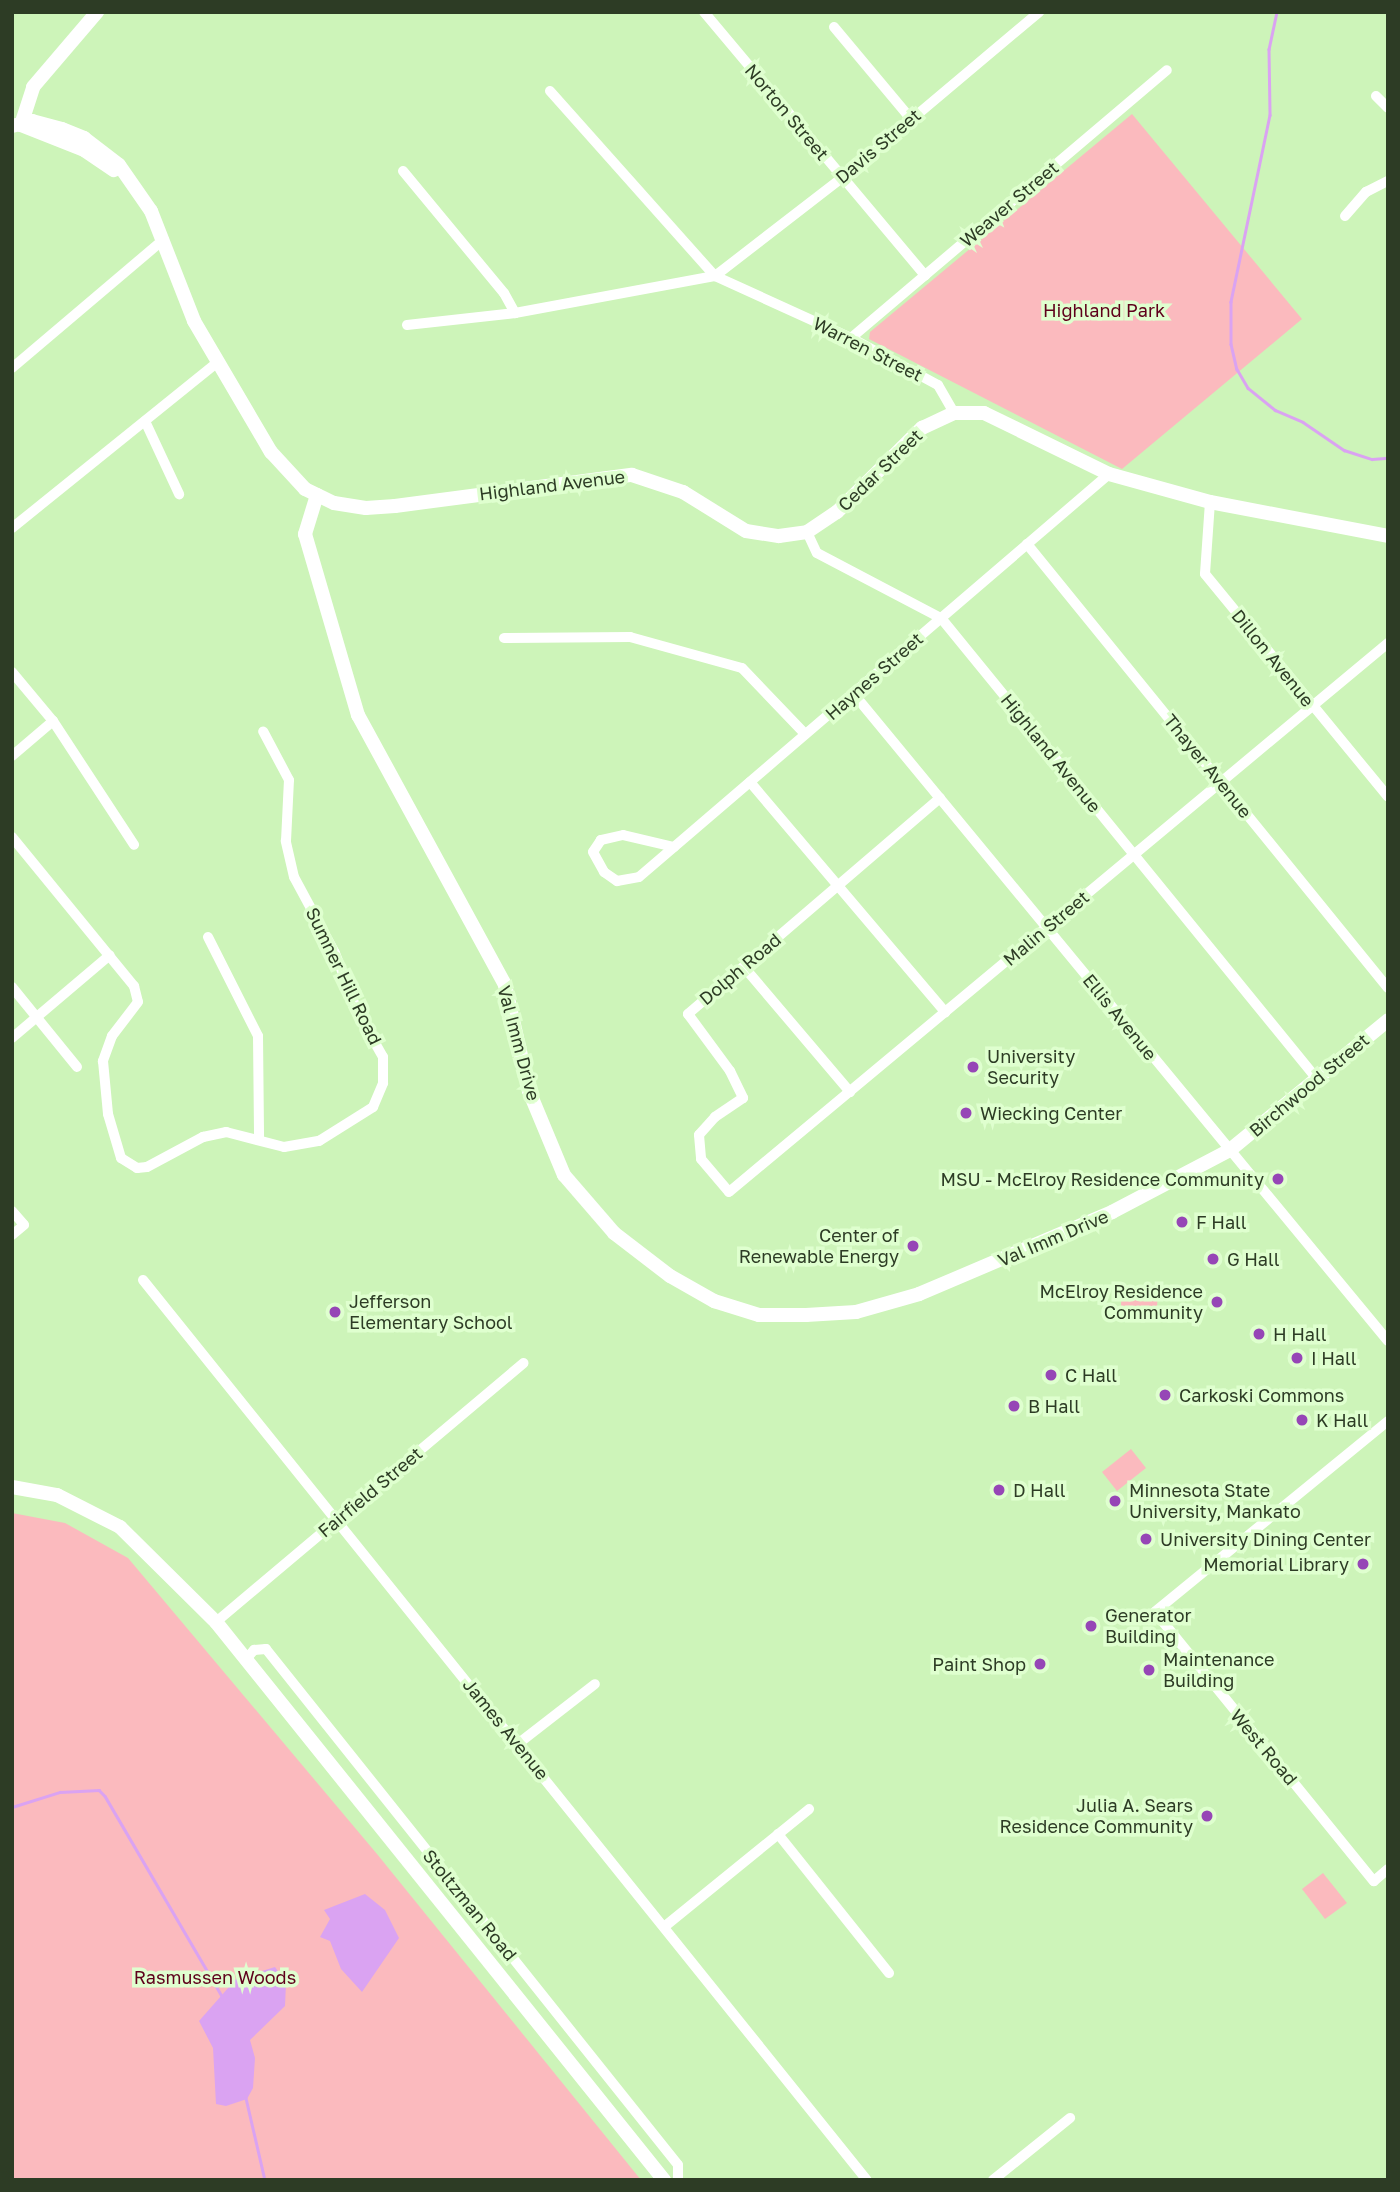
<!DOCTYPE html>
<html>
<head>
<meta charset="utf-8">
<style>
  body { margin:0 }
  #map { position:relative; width:1400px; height:2192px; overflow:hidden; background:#cdf4b9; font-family:"Golos Text",sans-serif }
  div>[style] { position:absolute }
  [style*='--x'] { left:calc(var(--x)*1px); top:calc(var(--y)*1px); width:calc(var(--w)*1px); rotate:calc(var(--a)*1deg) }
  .green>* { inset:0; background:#fbbabe }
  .water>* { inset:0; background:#daa3f2 }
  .stream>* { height:2.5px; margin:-1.25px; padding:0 1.25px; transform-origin:1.25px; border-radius:1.25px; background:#daa3f2 }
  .minor>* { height:10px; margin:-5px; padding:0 5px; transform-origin:5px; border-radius:5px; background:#fff }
  .tertiary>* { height:14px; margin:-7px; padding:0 7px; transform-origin:7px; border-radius:7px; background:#fff }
  .dots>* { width:19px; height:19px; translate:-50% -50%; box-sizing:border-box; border:4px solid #dfffcf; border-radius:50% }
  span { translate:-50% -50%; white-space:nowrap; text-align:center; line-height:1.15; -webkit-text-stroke:7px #dfffcf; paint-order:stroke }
  .street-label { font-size:18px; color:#2d3c25 }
  .park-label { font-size:18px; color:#5e001b }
  .poi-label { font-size:18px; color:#2d3c25 }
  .left { translate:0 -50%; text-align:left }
  .right { translate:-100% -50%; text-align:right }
  .frame { position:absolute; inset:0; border:14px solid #2d3c25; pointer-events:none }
</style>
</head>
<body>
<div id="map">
  <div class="green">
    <i style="clip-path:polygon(1132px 114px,1302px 319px,1122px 469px,869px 339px,870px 332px)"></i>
    <i style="clip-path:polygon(1122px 1286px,1158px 1288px,1157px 1308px,1121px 1306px)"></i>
    <i style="clip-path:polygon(1131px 1449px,1146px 1468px,1117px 1491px,1102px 1472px)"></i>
    <i style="clip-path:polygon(12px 1513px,65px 1523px,128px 1558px,377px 1854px,641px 2180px,12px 2180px)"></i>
    <i style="clip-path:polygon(1323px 1873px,1347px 1903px,1325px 1919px,1302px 1889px)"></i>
  </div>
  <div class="water">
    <i style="clip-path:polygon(365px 1894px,385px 1910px,399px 1938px,362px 1992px,341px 1969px,330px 1941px,320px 1937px,330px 1919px,324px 1910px)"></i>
    <i style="clip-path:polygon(275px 1967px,286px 1983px,285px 2006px,250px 2040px,255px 2058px,253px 2088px,247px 2099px,226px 2106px,216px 2104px,213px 2048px,199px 2021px,236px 1979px)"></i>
  </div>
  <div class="stream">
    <i style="--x:1277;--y:12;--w:38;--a:102"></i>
    <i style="--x:1269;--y:49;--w:66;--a:89.1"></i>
    <i style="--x:1270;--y:115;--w:191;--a:101.8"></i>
    <i style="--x:1231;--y:302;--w:42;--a:90"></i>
    <i style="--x:1231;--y:344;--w:26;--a:77"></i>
    <i style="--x:1237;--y:369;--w:22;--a:60"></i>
    <i style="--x:1248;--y:388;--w:35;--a:39"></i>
    <i style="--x:1275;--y:410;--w:30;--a:23"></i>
    <i style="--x:1303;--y:422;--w:50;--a:34.3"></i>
    <i style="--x:1344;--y:450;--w:29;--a:18"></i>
    <i style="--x:1372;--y:459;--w:16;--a:-4"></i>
    <i style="--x:12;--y:1807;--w:50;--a:-17.4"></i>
    <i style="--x:60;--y:1792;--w:39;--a:-3"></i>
    <i style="--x:99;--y:1790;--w:8;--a:45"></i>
    <i style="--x:105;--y:1796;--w:232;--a:59.7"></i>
    <i style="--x:246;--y:2098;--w:84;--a:77"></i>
  </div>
  <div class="minor">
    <i style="--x:704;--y:12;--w:344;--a:50"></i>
    <i style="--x:834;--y:27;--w:120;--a:50.1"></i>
    <i style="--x:550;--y:91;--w:248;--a:48.3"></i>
    <i style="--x:715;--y:276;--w:160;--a:-37.7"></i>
    <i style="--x:842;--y:178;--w:258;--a:-40.1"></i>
    <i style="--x:1376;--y:96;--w:17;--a:45"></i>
    <i style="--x:403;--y:171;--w:158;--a:50.4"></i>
    <i style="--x:504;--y:293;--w:23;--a:61"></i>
    <i style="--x:1345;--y:216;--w:32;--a:-49"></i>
    <i style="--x:1366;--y:192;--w:25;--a:-27"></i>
    <i style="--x:407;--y:325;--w:109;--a:-6.3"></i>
    <i style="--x:515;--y:313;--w:203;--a:-10.5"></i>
    <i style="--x:715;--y:276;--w:149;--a:24.5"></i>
    <i style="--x:851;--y:338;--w:99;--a:28.4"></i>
    <i style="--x:938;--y:385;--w:32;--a:60"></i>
    <i style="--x:851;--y:338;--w:414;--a:-40.3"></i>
    <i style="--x:12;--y:368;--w:199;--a:-40.3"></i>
    <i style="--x:145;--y:421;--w:81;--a:65"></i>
    <i style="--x:1210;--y:502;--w:72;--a:94"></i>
    <i style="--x:1205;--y:574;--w:288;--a:50.6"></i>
    <i style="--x:12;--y:528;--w:265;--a:-38.9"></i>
    <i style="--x:807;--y:532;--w:23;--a:65"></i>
    <i style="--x:817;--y:553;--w:140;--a:27.7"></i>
    <i style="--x:941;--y:618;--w:595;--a:50.8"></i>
    <i style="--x:1027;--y:544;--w:572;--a:50.89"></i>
    <i style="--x:504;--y:638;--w:126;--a:-0.5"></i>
    <i style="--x:630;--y:637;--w:116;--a:15.5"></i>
    <i style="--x:742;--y:668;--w:91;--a:46.3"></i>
    <i style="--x:12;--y:672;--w:64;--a:50.1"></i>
    <i style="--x:53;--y:721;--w:148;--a:56.8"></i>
    <i style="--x:853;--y:693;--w:840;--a:50.46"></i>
    <i style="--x:12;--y:756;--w:54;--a:-40.5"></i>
    <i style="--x:750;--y:782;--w:302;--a:49.7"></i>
    <i style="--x:940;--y:798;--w:332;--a:139.4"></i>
    <i style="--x:688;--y:1014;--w:71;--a:53.6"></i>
    <i style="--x:730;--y:1071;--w:30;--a:64"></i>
    <i style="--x:743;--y:1098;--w:34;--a:146"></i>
    <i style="--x:715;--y:1117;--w:24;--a:132"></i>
    <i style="--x:699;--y:1135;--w:24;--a:85"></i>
    <i style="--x:701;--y:1159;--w:43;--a:49.7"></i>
    <i style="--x:729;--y:1192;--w:858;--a:-39.8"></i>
    <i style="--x:12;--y:837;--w:193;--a:50.7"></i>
    <i style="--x:134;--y:986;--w:16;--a:76"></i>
    <i style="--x:138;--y:1002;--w:43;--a:127.4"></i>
    <i style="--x:112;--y:1036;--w:27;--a:110"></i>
    <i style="--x:103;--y:1061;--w:53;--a:84.6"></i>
    <i style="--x:108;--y:1114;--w:46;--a:73.5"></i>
    <i style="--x:121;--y:1158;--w:19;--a:32"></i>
    <i style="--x:137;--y:1168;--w:10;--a:-6"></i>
    <i style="--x:147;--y:1167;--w:64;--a:-28.2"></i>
    <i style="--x:203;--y:1137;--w:24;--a:-12"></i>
    <i style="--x:226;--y:1132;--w:60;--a:14.5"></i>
    <i style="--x:284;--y:1147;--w:36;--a:-10"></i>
    <i style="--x:319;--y:1141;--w:64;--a:-32.2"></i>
    <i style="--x:373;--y:1107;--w:26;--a:-67"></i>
    <i style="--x:383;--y:1083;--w:26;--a:-90"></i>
    <i style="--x:383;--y:1057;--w:51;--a:-119.6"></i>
    <i style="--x:358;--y:1013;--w:64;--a:-111"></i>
    <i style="--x:335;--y:953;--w:86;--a:-118.3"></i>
    <i style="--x:294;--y:877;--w:37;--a:-103"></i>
    <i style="--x:286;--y:841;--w:61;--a:-87.2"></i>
    <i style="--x:289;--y:780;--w:55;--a:-118"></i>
    <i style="--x:674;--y:847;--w:52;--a:-166.8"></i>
    <i style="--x:623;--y:835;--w:23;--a:167"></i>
    <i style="--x:601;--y:840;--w:14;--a:124"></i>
    <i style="--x:593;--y:852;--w:23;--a:61"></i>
    <i style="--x:604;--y:872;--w:16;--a:35"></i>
    <i style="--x:617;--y:881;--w:22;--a:-10"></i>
    <i style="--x:639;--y:877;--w:619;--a:-40.61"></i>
    <i style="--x:208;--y:937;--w:111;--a:63.2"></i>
    <i style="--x:258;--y:1036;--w:104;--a:89.4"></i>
    <i style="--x:744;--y:967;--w:164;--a:49.7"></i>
    <i style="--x:12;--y:987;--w:103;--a:50.9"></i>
    <i style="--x:12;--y:1038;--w:128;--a:-40.3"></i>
    <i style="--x:12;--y:1211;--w:18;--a:49"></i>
    <i style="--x:24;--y:1225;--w:16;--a:140"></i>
    <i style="--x:143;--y:1280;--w:1155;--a:51.19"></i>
    <i style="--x:1388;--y:1421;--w:301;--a:140.7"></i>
    <i style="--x:1155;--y:1612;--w:347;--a:50.9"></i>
    <i style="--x:1374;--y:1881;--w:18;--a:-41"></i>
    <i style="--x:216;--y:1622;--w:402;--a:-40.1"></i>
    <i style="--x:247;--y:1658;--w:11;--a:-49"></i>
    <i style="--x:254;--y:1650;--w:12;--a:-5"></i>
    <i style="--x:266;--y:1649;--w:660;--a:51.39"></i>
    <i style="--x:678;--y:2165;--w:15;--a:90"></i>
    <i style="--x:519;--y:1743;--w:96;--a:-37.8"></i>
    <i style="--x:778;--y:1834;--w:178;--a:51.4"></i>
    <i style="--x:664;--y:1927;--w:187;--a:-39.1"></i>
    <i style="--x:993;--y:2180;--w:99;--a:-38.8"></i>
  </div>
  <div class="tertiary">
    <i style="--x:21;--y:125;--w:40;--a:-72"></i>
    <i style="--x:33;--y:87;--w:99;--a:-49.5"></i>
    <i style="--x:21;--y:125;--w:68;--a:21.6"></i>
    <i style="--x:84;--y:150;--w:36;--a:34"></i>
    <i style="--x:12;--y:126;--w:21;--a:-14"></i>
    <i style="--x:32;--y:121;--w:31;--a:15"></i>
    <i style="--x:62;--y:129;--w:24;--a:22"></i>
    <i style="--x:84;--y:138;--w:44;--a:37.6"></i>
    <i style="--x:119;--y:165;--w:56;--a:55.2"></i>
    <i style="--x:151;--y:211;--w:118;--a:68.6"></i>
    <i style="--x:194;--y:321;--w:152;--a:59.6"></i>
    <i style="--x:271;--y:452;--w:50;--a:47.4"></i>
    <i style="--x:305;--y:489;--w:32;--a:26"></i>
    <i style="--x:334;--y:503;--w:32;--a:9"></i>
    <i style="--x:366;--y:508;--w:29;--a:-4"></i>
    <i style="--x:395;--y:506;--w:239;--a:-7.5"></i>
    <i style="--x:632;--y:475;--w:54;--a:18.4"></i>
    <i style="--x:683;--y:492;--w:74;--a:31.8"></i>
    <i style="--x:746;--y:531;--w:33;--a:9"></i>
    <i style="--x:779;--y:536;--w:28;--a:-8"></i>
    <i style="--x:807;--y:532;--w:36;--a:-34"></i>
    <i style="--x:837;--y:512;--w:120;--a:-44.7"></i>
    <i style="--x:922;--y:428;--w:35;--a:-25"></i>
    <i style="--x:954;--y:413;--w:30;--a:0"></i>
    <i style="--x:984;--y:413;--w:139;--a:26"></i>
    <i style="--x:1109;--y:474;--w:105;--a:15.5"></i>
    <i style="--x:1210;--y:502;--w:181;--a:10.8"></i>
    <i style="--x:317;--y:495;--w:41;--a:107.1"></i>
    <i style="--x:305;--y:534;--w:189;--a:73.7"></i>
    <i style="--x:358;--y:715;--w:307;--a:61.4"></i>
    <i style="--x:505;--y:985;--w:109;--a:77.2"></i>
    <i style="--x:529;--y:1091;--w:91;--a:67.4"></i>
    <i style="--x:564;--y:1175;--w:77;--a:49.2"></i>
    <i style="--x:614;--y:1233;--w:71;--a:37.5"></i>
    <i style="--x:670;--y:1276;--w:51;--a:29.6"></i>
    <i style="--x:714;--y:1301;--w:47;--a:17.3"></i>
    <i style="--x:759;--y:1315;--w:47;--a:0"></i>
    <i style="--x:806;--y:1315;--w:50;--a:-3.4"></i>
    <i style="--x:856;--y:1312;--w:66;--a:-15.9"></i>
    <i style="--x:919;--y:1294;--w:210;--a:-23"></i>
    <i style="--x:1112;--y:1212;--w:133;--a:-27.7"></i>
    <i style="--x:1230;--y:1150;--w:205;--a:-39.4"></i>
    <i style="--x:12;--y:1487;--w:46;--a:10.1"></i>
    <i style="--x:57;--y:1495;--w:71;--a:26.9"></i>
    <i style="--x:120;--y:1527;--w:135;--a:44.7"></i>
    <i style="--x:216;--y:1622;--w:716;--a:51.24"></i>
  </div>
  <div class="dots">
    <i style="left:973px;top:1067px;background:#9646b6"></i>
    <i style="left:966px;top:1113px;background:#9646b6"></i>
    <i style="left:1278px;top:1179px;background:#9646b6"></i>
    <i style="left:1182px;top:1222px;background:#9646b6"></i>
    <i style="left:913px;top:1246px;background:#9646b6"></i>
    <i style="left:1213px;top:1259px;background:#9646b6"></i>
    <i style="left:1217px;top:1302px;background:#9646b6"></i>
    <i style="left:335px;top:1312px;background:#9646b6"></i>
    <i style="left:1259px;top:1334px;background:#9646b6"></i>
    <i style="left:1297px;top:1358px;background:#9646b6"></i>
    <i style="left:1051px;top:1375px;background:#9646b6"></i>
    <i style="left:1165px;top:1395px;background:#9646b6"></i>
    <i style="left:1014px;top:1406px;background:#9646b6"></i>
    <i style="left:1302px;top:1420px;background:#9646b6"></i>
    <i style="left:999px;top:1490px;background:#9646b6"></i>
    <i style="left:1115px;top:1501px;background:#9646b6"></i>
    <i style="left:1146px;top:1539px;background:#9646b6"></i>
    <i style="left:1363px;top:1564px;background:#9646b6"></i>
    <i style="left:1091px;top:1626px;background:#9646b6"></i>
    <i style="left:1040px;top:1664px;background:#9646b6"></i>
    <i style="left:1149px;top:1670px;background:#9646b6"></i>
    <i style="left:1207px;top:1816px;background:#9646b6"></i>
  </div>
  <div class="street-label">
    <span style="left:787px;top:112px;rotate:50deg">Norton Street</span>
    <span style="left:878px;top:146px;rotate:-40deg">Davis Street</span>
    <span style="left:1009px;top:204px;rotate:-40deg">Weaver Street</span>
    <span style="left:868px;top:349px;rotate:27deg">Warren Street</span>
    <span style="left:880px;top:470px;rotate:-44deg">Cedar Street</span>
    <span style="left:552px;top:485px;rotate:-7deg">Highland Avenue</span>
    <span style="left:1273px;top:658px;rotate:51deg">Dillon Avenue</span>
    <span style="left:874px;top:676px;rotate:-41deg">Haynes Street</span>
    <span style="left:1051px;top:753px;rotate:51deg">Highland Avenue</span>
    <span style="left:1208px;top:766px;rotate:51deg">Thayer Avenue</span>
    <span style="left:1046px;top:928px;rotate:-40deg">Malin Street</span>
    <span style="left:740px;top:969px;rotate:-40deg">Dolph Road</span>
    <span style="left:344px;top:976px;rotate:64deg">Sumner Hill Road</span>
    <span style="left:1120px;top:1017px;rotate:51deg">Ellis Avenue</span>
    <span style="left:519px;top:1043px;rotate:75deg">Val Imm Drive</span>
    <span style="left:1309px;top:1085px;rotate:-40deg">Birchwood Street</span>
    <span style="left:1053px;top:1238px;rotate:-23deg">Val Imm Drive</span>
    <span style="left:370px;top:1492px;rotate:-40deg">Fairfield Street</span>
    <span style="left:506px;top:1729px;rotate:51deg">James Avenue</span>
    <span style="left:1264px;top:1747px;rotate:50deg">West Road</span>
    <span style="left:470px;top:1905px;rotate:51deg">Stoltzman Road</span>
  </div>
  <div class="park-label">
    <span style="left:1104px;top:310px">Highland Park</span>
    <span style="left:215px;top:1977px">Rasmussen Woods</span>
  </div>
  <div class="poi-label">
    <span class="left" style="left:987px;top:1067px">University<br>Security</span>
    <span class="left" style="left:980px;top:1113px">Wiecking Center</span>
    <span class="right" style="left:1264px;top:1179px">MSU - McElroy Residence Community</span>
    <span class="left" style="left:1196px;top:1222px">F Hall</span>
    <span class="right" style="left:899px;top:1246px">Center of<br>Renewable Energy</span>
    <span class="left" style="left:1227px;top:1259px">G Hall</span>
    <span class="right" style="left:1203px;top:1302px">McElroy Residence<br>Community</span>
    <span class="left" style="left:349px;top:1312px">Jefferson<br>Elementary School</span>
    <span class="left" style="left:1273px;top:1334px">H Hall</span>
    <span class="left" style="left:1311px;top:1358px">I Hall</span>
    <span class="left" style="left:1065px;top:1375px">C Hall</span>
    <span class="left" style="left:1179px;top:1395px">Carkoski Commons</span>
    <span class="left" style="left:1028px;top:1406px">B Hall</span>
    <span class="left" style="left:1316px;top:1420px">K Hall</span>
    <span class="left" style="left:1013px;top:1490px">D Hall</span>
    <span class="left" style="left:1129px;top:1501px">Minnesota State<br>University, Mankato</span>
    <span class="left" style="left:1160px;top:1539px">University Dining Center</span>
    <span class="right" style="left:1349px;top:1564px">Memorial Library</span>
    <span class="left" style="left:1105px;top:1626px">Generator<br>Building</span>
    <span class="left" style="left:1163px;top:1670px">Maintenance<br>Building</span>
    <span class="right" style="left:1026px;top:1664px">Paint Shop</span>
    <span class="right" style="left:1193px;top:1816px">Julia A. Sears<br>Residence Community</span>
  </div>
  <div class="frame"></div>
</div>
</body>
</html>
